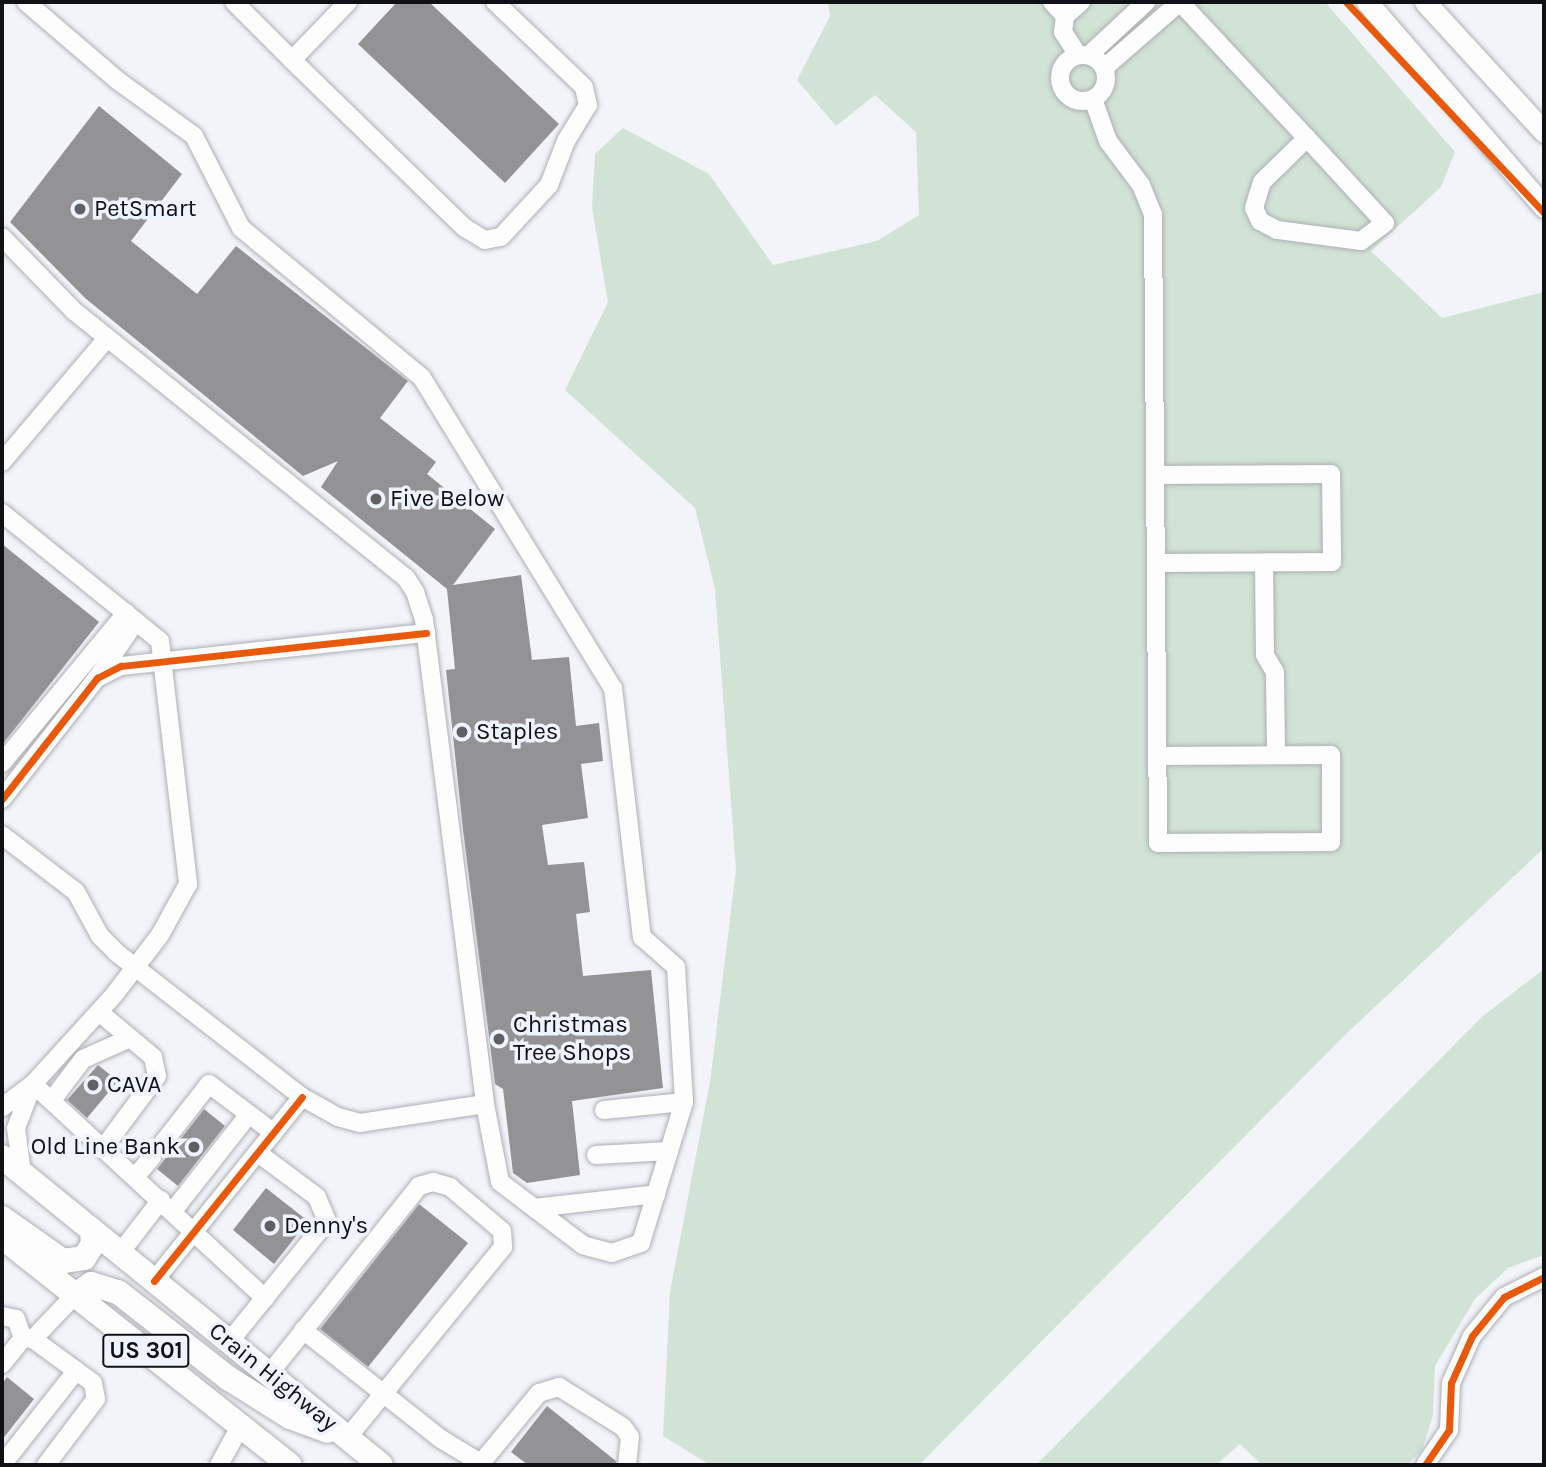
<!DOCTYPE html>
<html>
<head>
<meta charset="utf-8">
<style>
  body { margin:0 }
  #map { position:relative; width:1546px; height:1467px; overflow:hidden; background:#f2f4fa; font-family:Karla,sans-serif }
  div>[style] { position:absolute }
  [style*='--x'] { left:calc(var(--x)*1px); top:calc(var(--y)*1px); width:calc(var(--w)*1px); rotate:calc(var(--a)*1deg) }
  .green>* { inset:0; background:#d1e3d4 }
  .building>* { inset:0; background:#939294 }
  .roads { filter:drop-shadow(0 0 2px #adafb4) drop-shadow(0 0 2px #adafb4) }
  .minor>* { height:18px; margin:-9px; padding:0 9px; transform-origin:9px; border-radius:9px; background:#fdfdfe }
  .minor>.ring { margin:-9px; padding:0; box-sizing:content-box; background:none; border:18px solid #fdfdfe; border-radius:50% }
  .major>* { height:21px; margin:-10.5px; padding:0 10.5px; transform-origin:10.5px; border-radius:10.5px; background:#fdfdfe }
  .highway>* { height:24px; margin:-12px; padding:0 12px; transform-origin:12px; border-radius:12px; background:#fdfdfe }
  .cycleway>* { height:7px; margin:-3.5px; padding:0 3.5px; transform-origin:3.5px; border-radius:3.5px; background:#e8590c }
  .dots>* { width:19px; height:19px; translate:-50% -50%; box-sizing:border-box; border:4px solid #eef3fd; border-radius:50% }
  span { translate:-50% -50%; white-space:nowrap; text-align:center; line-height:1.15; -webkit-text-stroke:7px #eef3fd; paint-order:stroke }
  .shield-label span { padding:2px 5px; background:#eef3fd; border:2px solid; border-radius:5px; -webkit-text-stroke-width:0 }
  .shield-label { font-size:23px; color:#0f1114; font-weight:700 }
  .poi-label { font-size:24px; color:#0f1114 }
  .left { translate:0 -50%; text-align:left }
  .right { translate:-100% -50%; text-align:right }
  .street-label { font-size:24px; color:#0f1114 }
  .frame { position:absolute; inset:0; border:4px solid #0f1114; pointer-events:none }
</style>
</head>
<body>
<div id="map">
  <div class="green">
    <i style="clip-path:polygon(828px 2px,1325px 2px,1455px 152px,1441px 187px,1371px 251px,1442px 318px,1544px 292px,1544px 848px,1346px 1034px,919px 1465px,710px 1465px,663px 1436px,670px 1292px,710px 1082px,736px 870px,715px 589px,695px 508px,565px 390px,608px 302px,592px 207px,595px 154px,623px 128px,709px 174px,773px 265px,877px 241px,919px 215px,916px 132px,875px 95px,836px 126px,797px 80px,830px 16px)"></i>
    <i style="clip-path:polygon(1544px 969px,1544px 1255px,1508px 1268px,1475px 1299px,1435px 1366px,1433px 1415px,1422px 1450px,1407px 1465px,1262px 1465px,1240px 1444px,1216px 1465px,1036px 1465px,1483px 1016px)"></i>
  </div>
  <div class="building">
    <i style="clip-path:polygon(397px 2px,429px 2px,559px 124px,505px 183px,358px 44px)"></i>
    <i style="clip-path:polygon(99px 106px,182px 174px,131px 241px,197px 294px,236px 246px,408px 381px,380px 418px,436px 462px,427px 474px,495px 529px,453px 585px,521px 575px,532px 660px,569px 657px,576px 726px,599px 723px,603px 761px,581px 764px,588px 818px,542px 825px,548px 865px,584px 862px,590px 912px,576px 914px,583px 976px,651px 970px,663px 1088px,572px 1101px,580px 1175px,527px 1183px,513px 1173px,503px 1089px,495px 1084px,463px 830px,446px 670px,455px 669px,447px 589px,321px 487px,338px 461px,303px 476px,85px 298px,10px 222px)"></i>
    <i style="clip-path:polygon(2px 544px,99px 622px,2px 745px)"></i>
    <i style="clip-path:polygon(98px 1065px,118px 1081px,87px 1118px,67px 1100px)"></i>
    <i style="clip-path:polygon(204px 1109px,225px 1126px,178px 1186px,157px 1169px)"></i>
    <i style="clip-path:polygon(266px 1188px,308px 1221px,274px 1264px,233px 1230px)"></i>
    <i style="clip-path:polygon(419px 1204px,468px 1243px,368px 1367px,320px 1329px)"></i>
    <i style="clip-path:polygon(7px 1377px,34px 1399px,2px 1440px,2px 1384px)"></i>
    <i style="clip-path:polygon(547px 1406px,616px 1461px,616px 1465px,528px 1465px,511px 1452px)"></i>
  </div>
  <div class="roads">
    <div class="minor">
      <i style="--x:26;--y:2;--w:120;--a:40.6"></i>
      <i style="--x:117;--y:80;--w:95;--a:36"></i>
      <i style="--x:194;--y:136;--w:103;--a:62.9"></i>
      <i style="--x:241;--y:228;--w:235;--a:39.6"></i>
      <i style="--x:422;--y:378;--w:364;--a:58.4"></i>
      <i style="--x:613;--y:688;--w:251;--a:83.4"></i>
      <i style="--x:642;--y:937;--w:45;--a:41.4"></i>
      <i style="--x:676;--y:967;--w:135;--a:86.6"></i>
      <i style="--x:684;--y:1102;--w:147;--a:107"></i>
      <i style="--x:641;--y:1243;--w:31;--a:161"></i>
      <i style="--x:612;--y:1253;--w:30;--a:-165"></i>
      <i style="--x:583;--y:1245;--w:104;--a:-142.8"></i>
      <i style="--x:500;--y:1182;--w:79;--a:-100.9"></i>
      <i style="--x:234;--y:2;--w:82;--a:45"></i>
      <i style="--x:348;--y:2;--w:81;--a:134"></i>
      <i style="--x:292;--y:60;--w:241;--a:44.2"></i>
      <i style="--x:465;--y:228;--w:23;--a:31"></i>
      <i style="--x:485;--y:240;--w:16;--a:-11"></i>
      <i style="--x:501;--y:237;--w:71;--a:-47.3"></i>
      <i style="--x:549;--y:185;--w:47;--a:-68.9"></i>
      <i style="--x:566;--y:141;--w:42;--a:-58.6"></i>
      <i style="--x:588;--y:105;--w:18;--a:-103"></i>
      <i style="--x:584;--y:87;--w:123;--a:-136.3"></i>
      <i style="--x:1052;--y:2;--w:19;--a:47"></i>
      <i style="--x:1065;--y:16;--w:21;--a:-41"></i>
      <i style="--x:1180;--y:2;--w:186;--a:47"></i>
      <i style="--x:1307;--y:138;--w:115;--a:47.5"></i>
      <i style="--x:1385;--y:223;--w:30;--a:143"></i>
      <i style="--x:1361;--y:241;--w:85;--a:-172.5"></i>
      <i style="--x:1277;--y:230;--w:19;--a:-152"></i>
      <i style="--x:1260;--y:221;--w:14;--a:-115"></i>
      <i style="--x:1254;--y:208;--w:27;--a:-73"></i>
      <i style="--x:1262;--y:182;--w:63;--a:-44.4"></i>
      <i style="--x:1065;--y:16;--w:16;--a:97"></i>
      <i style="--x:1063;--y:32;--w:27;--a:57"></i>
      <i class="ring" style="left:1060px;top:55px;width:28px;height:28px"></i>
      <i style="--x:1089;--y:55;--w:78;--a:-42.9"></i>
      <i style="--x:1104;--y:68;--w:101;--a:-41"></i>
      <i style="--x:1093;--y:99;--w:45;--a:70.3"></i>
      <i style="--x:1108;--y:141;--w:55;--a:53.1"></i>
      <i style="--x:1141;--y:185;--w:31;--a:68"></i>
      <i style="--x:1153;--y:214;--w:629;--a:89.54"></i>
      <i style="--x:1158;--y:843;--w:173;--a:-0.3"></i>
      <i style="--x:1331;--y:842;--w:87;--a:-90"></i>
      <i style="--x:1331;--y:755;--w:172;--a:179.7"></i>
      <i style="--x:2;--y:237;--w:103;--a:45.8"></i>
      <i style="--x:74;--y:311;--w:426;--a:38.8"></i>
      <i style="--x:406;--y:578;--w:17;--a:57"></i>
      <i style="--x:415;--y:592;--w:29;--a:72"></i>
      <i style="--x:424;--y:620;--w:488;--a:82.8"></i>
      <i style="--x:485;--y:1104;--w:126;--a:171.4"></i>
      <i style="--x:360;--y:1123;--w:23;--a:-165"></i>
      <i style="--x:338;--y:1117;--w:41;--a:-150.9"></i>
      <i style="--x:302;--y:1097;--w:236;--a:-142.1"></i>
      <i style="--x:116;--y:952;--w:23;--a:-135"></i>
      <i style="--x:100;--y:936;--w:50;--a:-118.6"></i>
      <i style="--x:76;--y:892;--w:93;--a:-142.4"></i>
      <i style="--x:2;--y:462;--w:162;--a:-49.7"></i>
      <i style="--x:1159;--y:475;--w:172;--a:-0.3"></i>
      <i style="--x:1331;--y:474;--w:88;--a:89.3"></i>
      <i style="--x:1332;--y:562;--w:172;--a:179.7"></i>
      <i style="--x:2;--y:513;--w:203;--a:39"></i>
      <i style="--x:160;--y:641;--w:245;--a:83.4"></i>
      <i style="--x:188;--y:884;--w:58;--a:118.8"></i>
      <i style="--x:160;--y:935;--w:76;--a:127.5"></i>
      <i style="--x:114;--y:995;--w:120;--a:132.3"></i>
      <i style="--x:33;--y:1084;--w:39;--a:143"></i>
      <i style="--x:1264;--y:563;--w:92;--a:89.4"></i>
      <i style="--x:1265;--y:655;--w:20;--a:60"></i>
      <i style="--x:1275;--y:672;--w:83;--a:89.3"></i>
      <i style="--x:97;--y:678;--w:69;--a:-55.6"></i>
      <i style="--x:2;--y:763;--w:195;--a:-50.4"></i>
      <i style="--x:2;--y:799;--w:154;--a:-51.9"></i>
      <i style="--x:97;--y:678;--w:27;--a:-27"></i>
      <i style="--x:121;--y:666;--w:307;--a:-6.2"></i>
      <i style="--x:99;--y:1012;--w:70;--a:39.8"></i>
      <i style="--x:153;--y:1057;--w:19;--a:78"></i>
      <i style="--x:157;--y:1076;--w:89;--a:126.7"></i>
      <i style="--x:33;--y:1084;--w:316;--a:42.7"></i>
      <i style="--x:52;--y:1100;--w:51;--a:-52.9"></i>
      <i style="--x:83;--y:1059;--w:51;--a:-24.1"></i>
      <i style="--x:604;--y:1110;--w:80;--a:-5.7"></i>
      <i style="--x:162;--y:1144;--w:76;--a:-51.9"></i>
      <i style="--x:209;--y:1084;--w:81;--a:37"></i>
      <i style="--x:596;--y:1155;--w:73;--a:-3.1"></i>
      <i style="--x:22;--y:1173;--w:45;--a:-97.6"></i>
      <i style="--x:16;--y:1128;--w:47;--a:-68.9"></i>
      <i style="--x:136;--y:1176;--w:25;--a:-50"></i>
      <i style="--x:534;--y:1208;--w:123;--a:-6.5"></i>
      <i style="--x:173;--y:1211;--w:123;--a:-51.9"></i>
      <i style="--x:120;--y:1253;--w:67;--a:-52.3"></i>
      <i style="--x:154;--y:1281;--w:236;--a:-51.2"></i>
      <i style="--x:2;--y:1316;--w:14;--a:12"></i>
      <i style="--x:16;--y:1319;--w:20;--a:70"></i>
      <i style="--x:303;--y:1330;--w:176;--a:38.3"></i>
      <i style="--x:441;--y:1439;--w:50;--a:31.2"></i>
      <i style="--x:229;--y:1342;--w:156;--a:-51"></i>
      <i style="--x:327;--y:1221;--w:26;--a:-113"></i>
      <i style="--x:317;--y:1197;--w:74;--a:-143.3"></i>
      <i style="--x:2;--y:1364;--w:33;--a:-51"></i>
      <i style="--x:23;--y:1338;--w:10;--a:6"></i>
      <i style="--x:269;--y:1374;--w:241;--a:-51.4"></i>
      <i style="--x:419;--y:1186;--w:15;--a:-16"></i>
      <i style="--x:433;--y:1182;--w:18;--a:16"></i>
      <i style="--x:450;--y:1187;--w:68;--a:40.2"></i>
      <i style="--x:502;--y:1231;--w:16;--a:86"></i>
      <i style="--x:503;--y:1247;--w:247;--a:129.2"></i>
      <i style="--x:481;--y:1463;--w:91;--a:-50.4"></i>
      <i style="--x:539;--y:1393;--w:21;--a:-17"></i>
      <i style="--x:559;--y:1387;--w:75;--a:32"></i>
      <i style="--x:623;--y:1427;--w:12;--a:55"></i>
      <i style="--x:630;--y:1437;--w:28;--a:96"></i>
      <i style="--x:2;--y:1465;--w:120;--a:-51.8"></i>
      <i style="--x:46;--y:1465;--w:83;--a:-52.9"></i>
      <i style="--x:96;--y:1399;--w:16;--a:-101"></i>
      <i style="--x:93;--y:1383;--w:74;--a:-143.7"></i>
      <i style="--x:33;--y:1339;--w:59;--a:-46.4"></i>
      <i style="--x:219;--y:1465;--w:46;--a:-61.2"></i>
      <i style="--x:1425;--y:1465;--w:42;--a:-55.6"></i>
      <i style="--x:1449;--y:1430;--w:47;--a:-87.6"></i>
      <i style="--x:1451;--y:1383;--w:51;--a:-65.9"></i>
      <i style="--x:1472;--y:1336;--w:50;--a:-50.6"></i>
      <i style="--x:1504;--y:1297;--w:45;--a:-26.6"></i>
    </div>
    <div class="major">
      <i style="--x:1367;--y:2;--w:271;--a:49.2"></i>
      <i style="--x:1425;--y:2;--w:176;--a:47.5"></i>
    </div>
    <div class="highway">
      <i style="--x:2;--y:1157;--w:488;--a:39.1"></i>
      <i style="--x:2;--y:1218;--w:75;--a:35.2"></i>
      <i style="--x:63;--y:1261;--w:21;--a:-8"></i>
      <i style="--x:84;--y:1258;--w:17;--a:-57"></i>
      <i style="--x:93;--y:1244;--w:14;--a:-94"></i>
      <i style="--x:2;--y:1237;--w:367;--a:38.4"></i>
      <i style="--x:74;--y:1296;--w:21;--a:-35"></i>
      <i style="--x:91;--y:1284;--w:28;--a:17"></i>
      <i style="--x:118;--y:1292;--w:140;--a:38"></i>
      <i style="--x:228;--y:1378;--w:73;--a:32.2"></i>
      <i style="--x:290;--y:1417;--w:40;--a:20.2"></i>
    </div>
  </div>
  <div class="cycleway">
    <i style="--x:1346;--y:2;--w:289;--a:46.8"></i>
    <i style="--x:2;--y:799;--w:154;--a:-51.9"></i>
    <i style="--x:97;--y:678;--w:27;--a:-27"></i>
    <i style="--x:121;--y:666;--w:307;--a:-6.2"></i>
    <i style="--x:154;--y:1281;--w:236;--a:-51.2"></i>
    <i style="--x:1425;--y:1465;--w:42;--a:-55.6"></i>
    <i style="--x:1449;--y:1430;--w:47;--a:-87.6"></i>
    <i style="--x:1451;--y:1383;--w:51;--a:-65.9"></i>
    <i style="--x:1472;--y:1336;--w:50;--a:-50.6"></i>
    <i style="--x:1504;--y:1297;--w:45;--a:-26.6"></i>
  </div>
  <div class="dots">
    <i style="left:80px;top:209px;background:#5e6064"></i>
    <i style="left:376px;top:499px;background:#5e6064"></i>
    <i style="left:462px;top:732px;background:#5e6064"></i>
    <i style="left:499px;top:1039px;background:#5e6064"></i>
    <i style="left:93px;top:1085px;background:#5e6064"></i>
    <i style="left:194px;top:1147px;background:#5e6064"></i>
    <i style="left:270px;top:1226px;background:#5e6064"></i>
  </div>
  <div class="shield-label">
    <span style="left:146px;top:1351px">US 301</span>
  </div>
  <div class="poi-label">
    <span class="left" style="left:94px;top:209px">PetSmart</span>
    <span class="left" style="left:390px;top:499px">Five Below</span>
    <span class="left" style="left:476px;top:732px">Staples</span>
    <span class="left" style="left:513px;top:1039px">Christmas<br>Tree Shops</span>
    <span class="left" style="left:107px;top:1085px">CAVA</span>
    <span class="right" style="left:180px;top:1147px">Old Line Bank</span>
    <span class="left" style="left:284px;top:1226px">Denny's</span>
  </div>
  <div class="street-label">
    <span style="left:273px;top:1377px;rotate:39deg">Crain Highway</span>
  </div>
  <div class="frame"></div>
</div>
</body>
</html>
